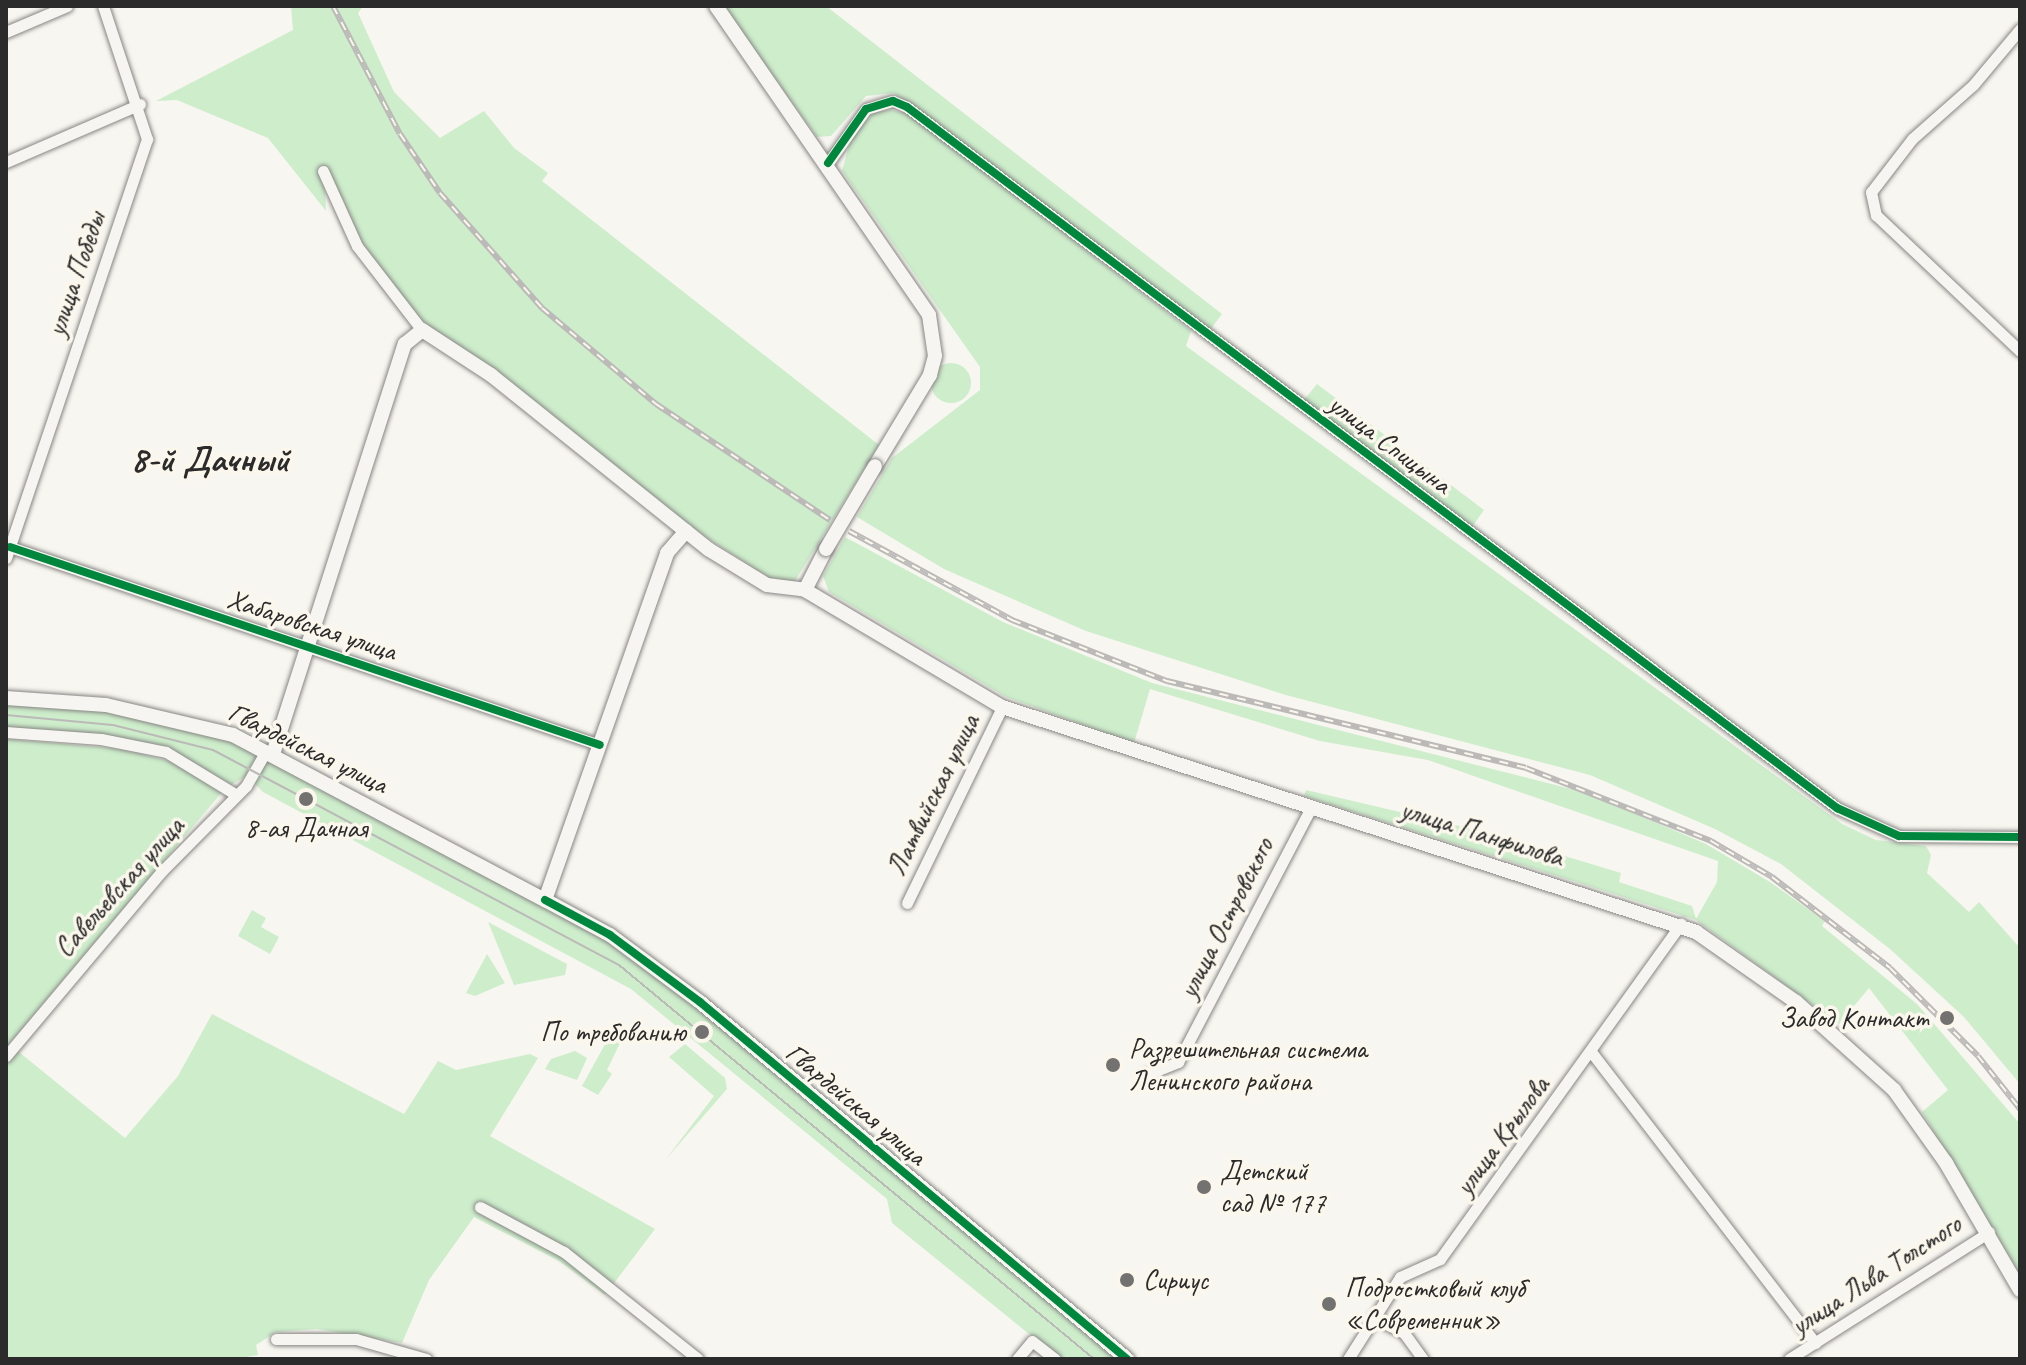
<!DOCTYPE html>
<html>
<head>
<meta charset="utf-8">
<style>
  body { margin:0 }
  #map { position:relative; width:2026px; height:1365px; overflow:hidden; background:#f8f6f0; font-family:Caveat,sans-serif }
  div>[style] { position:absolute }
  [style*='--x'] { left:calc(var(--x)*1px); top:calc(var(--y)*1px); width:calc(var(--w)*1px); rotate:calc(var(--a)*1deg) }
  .green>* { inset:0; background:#cdedcb }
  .round { border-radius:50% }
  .roads { filter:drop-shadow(0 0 2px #878684) drop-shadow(0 0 2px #878684) }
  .minor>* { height:11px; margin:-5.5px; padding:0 5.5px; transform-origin:5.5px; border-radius:5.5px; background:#f6f5f1 }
  .tertiary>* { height:14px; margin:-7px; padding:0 7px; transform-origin:7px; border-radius:7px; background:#f6f5f1 }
  .secondary>* { height:14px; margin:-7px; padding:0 7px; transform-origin:7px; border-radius:7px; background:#f6f5f1 }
  .tram>* { height:2px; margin:-1px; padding:0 1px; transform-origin:1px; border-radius:1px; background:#bcbab8 }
  .rail>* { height:6px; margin-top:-3px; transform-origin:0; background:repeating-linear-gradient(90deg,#fbf7ec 0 9px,#bcbab8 0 18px); box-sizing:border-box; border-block:2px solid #bcbab8 }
  .bridges { filter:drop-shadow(0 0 2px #878684) drop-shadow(0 0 2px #878684) }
  .secondary-bridge>* { height:14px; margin:-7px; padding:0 7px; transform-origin:7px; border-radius:7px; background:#f6f5f1 }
  .cycleway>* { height:8px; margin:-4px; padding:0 4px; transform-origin:4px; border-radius:4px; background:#00873e }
  .dots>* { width:22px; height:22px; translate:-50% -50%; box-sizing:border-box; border:4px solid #fbf7ec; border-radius:50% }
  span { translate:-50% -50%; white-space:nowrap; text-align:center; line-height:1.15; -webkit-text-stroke:7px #fbf7ec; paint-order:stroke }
  .street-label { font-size:28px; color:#2b2b2b }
  .poi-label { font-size:28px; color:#2b2b2b }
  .right { translate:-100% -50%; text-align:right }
  .left { translate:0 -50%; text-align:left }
  .district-label { font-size:36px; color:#2b2b2b; font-weight:700 }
  .frame { position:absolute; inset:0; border:8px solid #2b2b2b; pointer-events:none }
</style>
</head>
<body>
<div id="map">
  <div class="green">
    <i style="clip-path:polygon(291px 6px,363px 6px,358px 13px,394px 92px,440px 138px,484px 111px,514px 148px,548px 173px,542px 181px,879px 445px,793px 584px,770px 578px,707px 538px,411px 312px,361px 244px,343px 199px,325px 188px,326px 211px,268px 138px,177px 100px,156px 101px,293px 30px)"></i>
    <i style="clip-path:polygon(723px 6px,826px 6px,1222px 314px,1210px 330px,894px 93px,866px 96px,831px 136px,817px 137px)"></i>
    <i style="clip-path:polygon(890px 110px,909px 114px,1191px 331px,1186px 346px,1842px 824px,1876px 840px,1926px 846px,1931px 855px,1927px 873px,1969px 912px,1979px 902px,2020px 948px,2020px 1084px,1964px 1017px,1890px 949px,1781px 864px,1715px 829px,1590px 775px,1286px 695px,1086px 631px,944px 569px,857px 517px,892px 458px,980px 390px,980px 367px,842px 171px,852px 135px,874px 113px)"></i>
    <i class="round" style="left:931px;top:363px;width:40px;height:40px"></i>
    <i style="clip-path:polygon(1317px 384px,1484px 510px,1472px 527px,1304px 400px)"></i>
    <i style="clip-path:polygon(845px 537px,1003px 622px,1152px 683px,1587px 793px,1706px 844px,1770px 882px,1825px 921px,1822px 926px,1917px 1004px,2020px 1124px,2020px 1274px,1922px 1112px,1948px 1090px,1869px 988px,1839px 1024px,1696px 920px,1304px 796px,1306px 790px,1485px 832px,1621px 873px,1619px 882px,1692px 906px,1696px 919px,1717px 882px,1718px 861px,1428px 760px,1320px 741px,1150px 689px,1134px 743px,1006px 697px,829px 592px,823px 576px)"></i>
    <i style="clip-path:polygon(6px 702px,106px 711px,230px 738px,256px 757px,246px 776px,231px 785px,173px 753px,6px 733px)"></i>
    <i style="clip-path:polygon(6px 739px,123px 749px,180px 764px,223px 791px,9px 1044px,125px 1138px,178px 1076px,212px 1014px,404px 1114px,438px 1061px,456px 1070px,530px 1054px,538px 1058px,490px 1136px,655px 1229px,605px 1295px,559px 1261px,474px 1217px,429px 1280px,402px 1343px,317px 1329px,276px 1332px,256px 1345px,258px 1355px,236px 1359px,6px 1359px)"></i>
    <i style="clip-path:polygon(273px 761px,607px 940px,696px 1005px,1119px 1359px,1060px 1359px,892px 1223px,887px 1199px,631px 989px,263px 792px,255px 784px,264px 764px)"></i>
    <i style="clip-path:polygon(252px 910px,266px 918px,261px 927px,279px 937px,270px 954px,238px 936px)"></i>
    <i style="clip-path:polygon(488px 922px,567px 964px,565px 975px,514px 985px)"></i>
    <i style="clip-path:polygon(487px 954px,505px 983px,475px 996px,466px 993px)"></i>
    <i style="clip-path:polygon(609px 1037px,620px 1043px,607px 1070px,612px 1074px,598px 1095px,582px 1086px)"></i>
    <i style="clip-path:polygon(685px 1044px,725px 1078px,727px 1089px,666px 1159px,714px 1096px,669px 1057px)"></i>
    <i style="clip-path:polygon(575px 1051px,587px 1058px,577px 1080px,545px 1069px,551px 1059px)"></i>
  </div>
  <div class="roads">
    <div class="minor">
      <i style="--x:2020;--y:29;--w:73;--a:130"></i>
      <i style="--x:1973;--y:85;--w:81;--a:138.5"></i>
      <i style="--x:1912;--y:139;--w:67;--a:127.7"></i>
      <i style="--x:1871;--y:192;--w:24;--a:78"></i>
      <i style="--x:1876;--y:215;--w:198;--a:43.4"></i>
      <i style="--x:6;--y:32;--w:66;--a:-23.1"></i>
      <i style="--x:6;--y:162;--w:146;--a:-23.4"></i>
      <i style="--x:828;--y:163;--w:66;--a:-54.9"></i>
      <i style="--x:866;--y:109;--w:28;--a:-17"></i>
      <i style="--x:893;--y:101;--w:15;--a:23"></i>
      <i style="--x:907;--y:107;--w:1165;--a:37.01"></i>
      <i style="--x:1837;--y:808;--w:68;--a:24.3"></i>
      <i style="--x:1899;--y:836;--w:121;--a:0.5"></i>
      <i style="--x:323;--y:171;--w:82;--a:65.6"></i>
      <i style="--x:357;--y:246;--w:106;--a:52.3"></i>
      <i style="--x:10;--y:547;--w:622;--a:18.55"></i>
      <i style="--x:6;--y:558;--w:442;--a:-71.4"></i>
      <i style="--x:147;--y:139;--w:140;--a:-108.3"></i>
      <i style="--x:6;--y:732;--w:95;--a:4.2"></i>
      <i style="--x:101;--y:739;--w:66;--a:11.3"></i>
      <i style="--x:166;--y:752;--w:81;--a:31.3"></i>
      <i style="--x:907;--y:903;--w:218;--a:-64.1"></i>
      <i style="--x:1592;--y:1053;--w:366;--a:52.4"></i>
      <i style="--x:6;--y:1056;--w:241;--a:-49.9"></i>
      <i style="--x:161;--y:872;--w:121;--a:-45.3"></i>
      <i style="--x:246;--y:786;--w:40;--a:-60.3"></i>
      <i style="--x:1146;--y:1075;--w:35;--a:-22"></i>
      <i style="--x:1178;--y:1062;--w:287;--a:-62.4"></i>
      <i style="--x:480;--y:1207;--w:95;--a:28.2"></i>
      <i style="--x:564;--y:1252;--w:171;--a:38.6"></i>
      <i style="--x:1375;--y:1318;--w:33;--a:27"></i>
      <i style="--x:1404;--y:1333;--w:32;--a:54"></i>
      <i style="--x:276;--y:1339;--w:80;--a:0"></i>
      <i style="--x:356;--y:1339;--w:73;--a:15.9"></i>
      <i style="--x:1017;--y:1359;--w:23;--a:-50"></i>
      <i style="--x:1032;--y:1341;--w:29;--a:38"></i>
      <i style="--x:1348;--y:1359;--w:97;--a:-57.6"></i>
      <i style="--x:1400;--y:1277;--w:44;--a:-24.2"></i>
      <i style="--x:1440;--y:1259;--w:413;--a:-54.3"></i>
      <i style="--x:1789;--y:1359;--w:237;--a:-32.4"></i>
    </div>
    <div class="tertiary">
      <i style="--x:545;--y:900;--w:74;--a:28.3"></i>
      <i style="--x:610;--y:935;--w:112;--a:36.7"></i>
      <i style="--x:700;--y:1002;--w:557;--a:39.9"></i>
    </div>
    <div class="secondary">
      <i style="--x:716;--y:6;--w:375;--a:55.4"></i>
      <i style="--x:929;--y:315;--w:41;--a:81.7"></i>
      <i style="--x:935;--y:356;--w:20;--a:105"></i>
      <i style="--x:930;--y:375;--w:106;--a:121.1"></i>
      <i style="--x:805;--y:590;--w:46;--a:-62.9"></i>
      <i style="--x:6;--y:698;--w:100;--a:4"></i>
      <i style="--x:106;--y:705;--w:130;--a:13.3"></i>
      <i style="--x:233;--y:735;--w:353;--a:27.9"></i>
      <i style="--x:545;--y:900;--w:368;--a:-70.6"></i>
      <i style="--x:667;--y:553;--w:29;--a:-49"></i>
      <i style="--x:273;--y:754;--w:431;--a:-72.2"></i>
      <i style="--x:405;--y:344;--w:22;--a:-39"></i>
      <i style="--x:422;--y:330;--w:82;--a:33.1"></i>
      <i style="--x:491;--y:375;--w:278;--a:38.7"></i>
      <i style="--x:708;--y:549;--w:69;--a:31.4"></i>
      <i style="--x:767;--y:585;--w:38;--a:7"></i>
      <i style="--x:805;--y:590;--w:229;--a:30.7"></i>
      <i style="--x:1002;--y:707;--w:730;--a:17.96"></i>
      <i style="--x:1696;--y:932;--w:122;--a:35"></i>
      <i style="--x:1796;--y:1002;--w:132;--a:41.9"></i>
      <i style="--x:1894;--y:1090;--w:90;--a:54.5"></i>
      <i style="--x:1946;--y:1163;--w:147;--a:59.8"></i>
    </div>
  </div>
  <div class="tram">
    <i style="--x:6;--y:715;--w:107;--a:5.3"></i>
    <i style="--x:113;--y:725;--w:103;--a:14"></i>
    <i style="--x:213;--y:750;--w:459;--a:27.9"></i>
    <i style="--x:619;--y:965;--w:617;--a:39.67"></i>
  </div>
  <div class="rail">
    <i style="--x:333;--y:6;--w:144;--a:62.4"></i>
    <i style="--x:400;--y:134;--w:71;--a:55.9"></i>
    <i style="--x:440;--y:193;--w:154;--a:48.4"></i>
    <i style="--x:542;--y:308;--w:149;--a:40.1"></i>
    <i style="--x:656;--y:404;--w:209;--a:33.7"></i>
    <i style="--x:849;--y:531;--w:186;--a:28.6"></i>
    <i style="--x:1012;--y:620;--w:167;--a:21.5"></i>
    <i style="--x:1167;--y:681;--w:369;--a:13.6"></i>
    <i style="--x:1526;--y:768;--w:199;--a:21.5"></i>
    <i style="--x:1711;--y:841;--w:71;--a:30.5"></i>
    <i style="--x:1772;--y:877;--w:149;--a:37.6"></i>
    <i style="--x:1890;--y:968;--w:124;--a:45"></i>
    <i style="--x:1978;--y:1056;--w:68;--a:51.6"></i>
  </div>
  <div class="bridges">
    <div class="secondary-bridge">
      <i style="--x:826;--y:549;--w:96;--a:-59.4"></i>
    </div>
  </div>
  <div class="cycleway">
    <i style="--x:828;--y:163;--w:66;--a:-54.9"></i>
    <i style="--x:866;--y:109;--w:28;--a:-17"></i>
    <i style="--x:893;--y:101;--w:15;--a:23"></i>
    <i style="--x:907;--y:107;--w:1165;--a:37.01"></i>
    <i style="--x:1837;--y:808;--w:68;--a:24.3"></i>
    <i style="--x:1899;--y:836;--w:121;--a:0.5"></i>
    <i style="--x:10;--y:547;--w:622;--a:18.55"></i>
    <i style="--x:545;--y:900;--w:74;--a:28.3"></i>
    <i style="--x:610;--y:935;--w:112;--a:36.7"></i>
    <i style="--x:700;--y:1002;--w:557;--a:39.9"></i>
  </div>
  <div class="dots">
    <i style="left:306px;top:799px;background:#737270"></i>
    <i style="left:1947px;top:1018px;background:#737270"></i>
    <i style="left:702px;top:1032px;background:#737270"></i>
    <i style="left:1113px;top:1065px;background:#737270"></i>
    <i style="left:1204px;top:1187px;background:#737270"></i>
    <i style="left:1127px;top:1280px;background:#737270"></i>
    <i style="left:1329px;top:1304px;background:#737270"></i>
  </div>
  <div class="street-label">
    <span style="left:76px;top:274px;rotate:-71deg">улица Победы</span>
    <span style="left:1390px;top:444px;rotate:37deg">улица Спицына</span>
    <span style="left:312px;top:625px;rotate:18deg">Хабаровская улица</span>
    <span style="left:308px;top:748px;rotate:26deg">Гвардейская улица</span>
    <span style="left:933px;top:795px;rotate:-64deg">Латвийская улица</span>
    <span style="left:1482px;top:833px;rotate:17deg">улица Панфилова</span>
    <span style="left:119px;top:887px;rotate:-48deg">Савельевская улица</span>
    <span style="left:1226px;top:918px;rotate:-63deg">улица Островского</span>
    <span style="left:856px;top:1104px;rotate:40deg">Гвардейская улица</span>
    <span style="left:1502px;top:1136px;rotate:-54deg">улица Крылова</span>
    <span style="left:1876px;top:1275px;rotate:-33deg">улица Льва Толстого</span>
  </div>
  <div class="poi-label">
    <span style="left:306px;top:828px">8-ая Дачная</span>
    <span class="right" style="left:1929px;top:1018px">Завод Контакт</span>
    <span class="right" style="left:686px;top:1032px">По требованию</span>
    <span class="left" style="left:1129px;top:1065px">Разрешительная система<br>Ленинского района</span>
    <span class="left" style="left:1220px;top:1187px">Детский<br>сад № 177</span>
    <span class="left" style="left:1143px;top:1280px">Сириус</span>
    <span class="left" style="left:1345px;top:1304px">Подростковый клуб<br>«Современник»</span>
  </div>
  <div class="district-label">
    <span style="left:210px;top:460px">8-й Дачный</span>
  </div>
  <div class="frame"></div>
</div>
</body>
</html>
